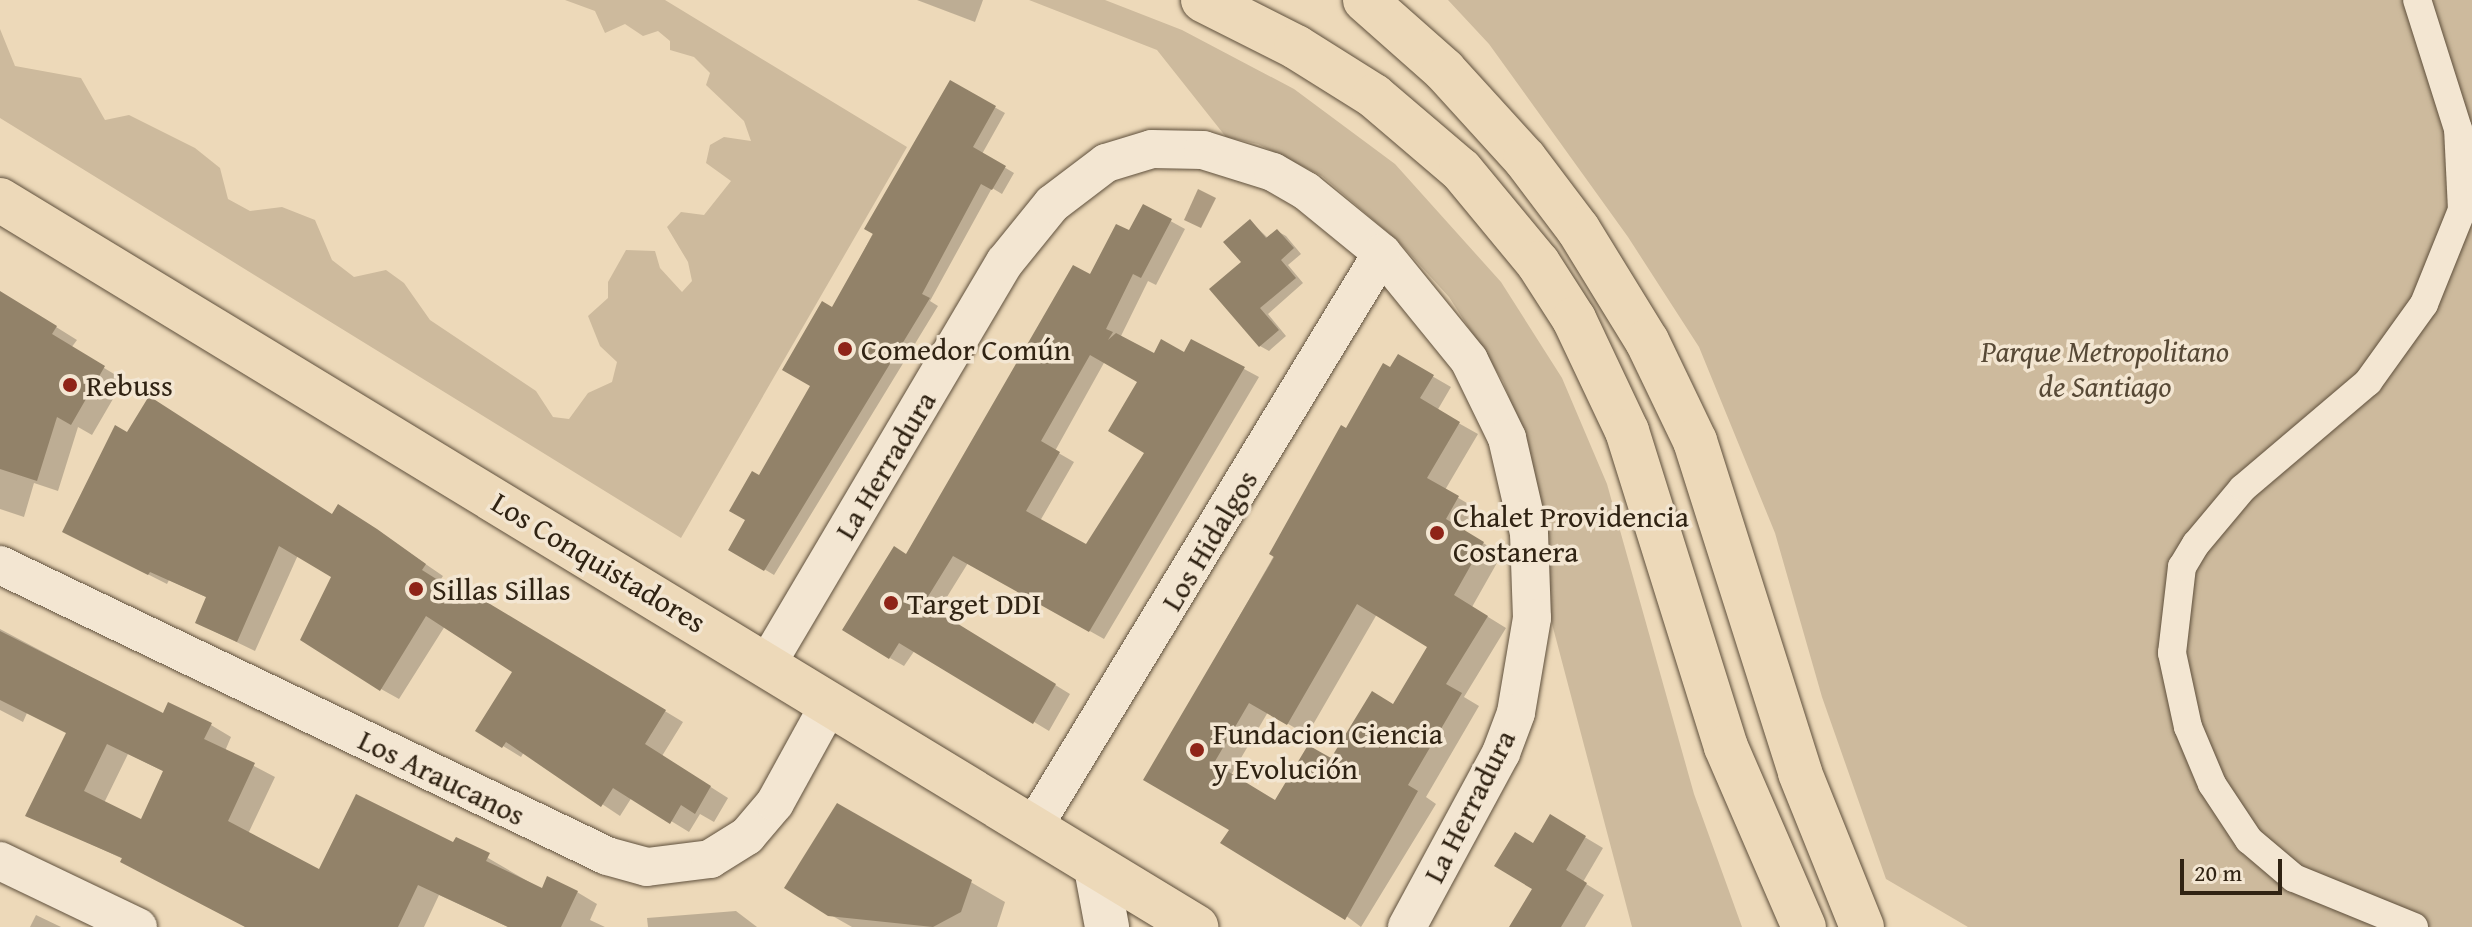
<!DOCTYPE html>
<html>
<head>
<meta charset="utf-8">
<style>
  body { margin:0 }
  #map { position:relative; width:2472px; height:927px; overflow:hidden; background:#edd9b9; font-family:"Gentium Book Plus",serif }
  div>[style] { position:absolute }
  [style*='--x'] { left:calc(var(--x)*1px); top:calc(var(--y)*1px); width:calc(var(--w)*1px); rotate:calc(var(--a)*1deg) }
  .green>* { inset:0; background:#cdba9d }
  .water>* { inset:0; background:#ad9b81 }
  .shadow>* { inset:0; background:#0003 }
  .building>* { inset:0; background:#928269 }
  .roads { filter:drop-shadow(0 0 2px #5f503c) drop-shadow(0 0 2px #5f503c) }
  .pedestrian>* { height:28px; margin:-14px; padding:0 14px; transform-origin:14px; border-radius:14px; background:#f3e6d2 }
  .minor>* { height:38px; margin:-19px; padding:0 19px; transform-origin:19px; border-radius:19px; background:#f3e6d2 }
  .tertiary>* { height:44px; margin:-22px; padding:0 22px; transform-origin:22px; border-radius:22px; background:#f3e6d2 }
  .primary>* { height:44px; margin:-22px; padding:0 22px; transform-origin:22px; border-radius:22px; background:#edd9b9 }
  .motorway>* { height:44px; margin:-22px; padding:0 22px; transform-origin:22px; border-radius:22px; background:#edd9b9 }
  .dots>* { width:22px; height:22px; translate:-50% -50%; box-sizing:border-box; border:4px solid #f3e6d2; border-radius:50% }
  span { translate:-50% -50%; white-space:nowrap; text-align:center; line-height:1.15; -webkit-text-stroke:7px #f3e6d2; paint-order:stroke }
  .poi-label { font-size:30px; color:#302313 }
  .left { translate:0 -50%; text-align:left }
  .park-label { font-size:30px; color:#574936; font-style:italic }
  .street-label { font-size:30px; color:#302313 }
  .scale { position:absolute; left:2180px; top:859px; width:102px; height:36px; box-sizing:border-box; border:4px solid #302313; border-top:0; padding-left:10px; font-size:24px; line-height:28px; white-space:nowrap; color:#302313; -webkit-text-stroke:6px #f3e6d2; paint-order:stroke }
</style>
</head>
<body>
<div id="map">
  <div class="green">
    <i style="clip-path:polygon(565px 0,665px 0,907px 147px,681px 538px,0 118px,0 29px,15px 66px,81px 78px,105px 120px,129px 115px,195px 148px,220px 168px,228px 199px,250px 211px,282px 207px,315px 220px,332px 260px,354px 277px,386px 270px,404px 283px,430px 320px,536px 391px,553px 417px,569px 419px,588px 393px,612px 382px,617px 362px,600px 346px,588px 316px,608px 298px,608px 282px,626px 250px,655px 251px,660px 268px,682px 292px,692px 281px,688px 262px,667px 227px,681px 212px,704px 215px,731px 181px,706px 163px,710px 145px,724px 137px,751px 141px,744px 121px,706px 85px,710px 73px,694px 57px,670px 50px,670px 41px,658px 31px,643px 36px,625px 24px,605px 33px,595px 11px)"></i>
    <i style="clip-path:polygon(1029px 0,1105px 0,1182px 30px,1294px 89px,1395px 164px,1501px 282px,1562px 378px,1607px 484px,1694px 794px,1742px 927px,1632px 927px,1551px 620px,1530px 454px,1503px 381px,1449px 297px,1398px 241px,1322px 176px,1258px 144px,1226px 137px,1157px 50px)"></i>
    <i style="clip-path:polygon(1448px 0,2472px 0,2472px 927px,1968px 927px,1886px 879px,1822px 697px,1775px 533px,1699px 347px,1628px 237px,1489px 44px)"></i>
  </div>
  <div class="water">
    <i style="clip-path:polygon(1198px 189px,1216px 198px,1201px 228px,1184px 220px)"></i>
  </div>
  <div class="shadow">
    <i style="clip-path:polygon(917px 0,983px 0,975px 22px)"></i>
    <i style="clip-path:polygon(951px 83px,1005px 113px,982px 154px,1014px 173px,1002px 194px,992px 188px,930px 301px,938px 306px,774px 575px,731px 549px,748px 519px,760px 478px,813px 386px,833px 310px)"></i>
    <i style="clip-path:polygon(evenodd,1143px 206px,1185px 229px,1156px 285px,1148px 281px,1120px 338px,1154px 356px,1185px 354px,1192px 341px,1259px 377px,1104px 639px,968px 563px,937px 613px,1070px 694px,1049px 731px,915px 650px,904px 666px,890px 658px,907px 556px,1091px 277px,1130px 233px,1143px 206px,1105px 361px,1140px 381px,1147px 452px,1087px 546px,1040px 521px,1074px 462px,1055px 451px,1105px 361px)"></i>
    <i style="clip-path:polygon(1250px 221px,1269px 239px,1277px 231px,1286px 236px,1301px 254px,1288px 265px,1303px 283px,1268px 314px,1286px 336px,1269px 351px,1260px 346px,1244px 263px)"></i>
    <i style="clip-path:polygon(0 292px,77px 340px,71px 348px,124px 380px,92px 435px,78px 427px,58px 491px,34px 483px,24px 517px,0 509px)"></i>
    <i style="clip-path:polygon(evenodd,1399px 357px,1451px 387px,1437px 411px,1478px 434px,1445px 490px,1477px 509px,1464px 532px,1502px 554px,1472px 607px,1506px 628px,1464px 697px,1479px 706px,1426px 797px,1436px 804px,1361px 927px,1232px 830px,1146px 779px,1346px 430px,1399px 357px,1377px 614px,1429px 646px,1394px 706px,1275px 802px,1231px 775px,1268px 712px,1307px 735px,1377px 614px)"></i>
    <i style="clip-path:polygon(333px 516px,357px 517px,443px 576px,439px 582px,477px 606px,481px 600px,683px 722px,662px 756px,728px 798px,714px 822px,700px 814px,689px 832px,632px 797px,620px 816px,524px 752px,521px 757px,503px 746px,515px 671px,445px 626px,399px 699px,381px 689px,334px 577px,298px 555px,255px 651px,197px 623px,208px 598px,169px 580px,167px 584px,82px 541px)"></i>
    <i style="clip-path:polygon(evenodd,0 629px,164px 716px,211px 725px,231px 737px,225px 751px,275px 777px,248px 834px,320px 871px,454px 845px,457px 840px,543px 890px,577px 892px,597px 904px,590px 920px,605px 927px,508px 927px,439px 895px,424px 927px,246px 927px,160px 876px,28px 815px,68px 733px,27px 713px,23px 722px,0 710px,0 629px,128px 754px,165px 772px,142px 822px,104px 803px,128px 754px)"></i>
    <i style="clip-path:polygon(838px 805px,1005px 902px,997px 927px,852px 927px,829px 914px)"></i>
    <i style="clip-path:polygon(1551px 817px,1603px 848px,1583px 882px,1604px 895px,1585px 927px,1558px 927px,1535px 889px,1534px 845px)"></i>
    <i style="clip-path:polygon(736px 911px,757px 927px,648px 927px,647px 918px)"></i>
    <i style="clip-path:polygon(36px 915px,61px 927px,30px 927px)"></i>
  </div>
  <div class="building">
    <i style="clip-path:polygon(950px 80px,996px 106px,973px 147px,1006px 166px,992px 190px,981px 184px,922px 294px,930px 298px,764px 571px,728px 550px,745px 520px,729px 511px,752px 471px,759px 475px,810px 386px,782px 370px,822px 301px,832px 307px,873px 234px,864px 229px)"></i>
    <i style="clip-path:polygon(evenodd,1143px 204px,1172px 219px,1141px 278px,1133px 274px,1106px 329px,1113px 332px,1108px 340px,1116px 333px,1154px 353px,1161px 339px,1184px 352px,1191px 339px,1245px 367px,1089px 632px,953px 556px,924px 603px,1056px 684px,1033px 724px,899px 643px,889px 659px,842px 630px,894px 546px,906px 554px,1073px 265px,1090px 274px,1116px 224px,1129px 230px,1143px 204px,1090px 355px,1137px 382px,1108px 431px,1144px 453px,1086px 544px,1026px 511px,1060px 452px,1041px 441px,1090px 355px)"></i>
    <i style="clip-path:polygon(1250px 219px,1266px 238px,1277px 229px,1294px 248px,1281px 260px,1296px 278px,1260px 308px,1279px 330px,1259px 347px,1209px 289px,1241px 262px,1223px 242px)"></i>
    <i style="clip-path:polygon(0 291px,57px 326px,52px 334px,105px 366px,71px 425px,57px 417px,37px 481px,0 469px)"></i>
    <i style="clip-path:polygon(evenodd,1398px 354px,1434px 375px,1420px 398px,1460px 422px,1427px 478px,1459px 496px,1446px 519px,1484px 542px,1454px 595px,1488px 616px,1446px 684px,1462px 693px,1408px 785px,1418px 791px,1345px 920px,1220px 843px,1229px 830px,1143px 780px,1274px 557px,1269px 554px,1341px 425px,1346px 428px,1383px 363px,1390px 367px,1398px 354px,1357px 604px,1427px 647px,1393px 704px,1372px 691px,1331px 758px,1308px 745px,1275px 800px,1214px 763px,1249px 703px,1287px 725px,1357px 604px)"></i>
    <i style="clip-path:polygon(149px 396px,332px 514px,338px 504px,377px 529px,426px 564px,422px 570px,476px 604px,480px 598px,666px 710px,645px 744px,711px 786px,695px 814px,681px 805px,670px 824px,613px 788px,601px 807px,506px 742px,502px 748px,475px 731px,512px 672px,426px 616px,380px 691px,300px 640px,331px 577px,279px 546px,237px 642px,195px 623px,206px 597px,150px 572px,148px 575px,62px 532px,115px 425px,127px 432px)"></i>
    <i style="clip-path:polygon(evenodd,0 631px,163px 713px,168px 702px,212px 723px,204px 739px,255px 763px,228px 821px,283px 850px,319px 869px,356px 794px,453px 842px,456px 837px,490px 853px,486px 861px,542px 888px,547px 876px,578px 891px,561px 927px,508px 927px,418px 885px,398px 927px,245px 927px,120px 862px,122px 858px,25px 816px,66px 733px,0 700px,0 631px,107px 744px,163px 771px,141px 819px,84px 791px,107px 744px)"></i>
    <i style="clip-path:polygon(837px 803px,972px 880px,961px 912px,933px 927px,828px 916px,784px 888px)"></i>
    <i style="clip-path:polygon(1550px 814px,1586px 836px,1566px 870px,1587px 883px,1561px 927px,1509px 927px,1532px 889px,1494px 866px,1515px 832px,1533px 843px)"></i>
  </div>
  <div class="roads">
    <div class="pedestrian">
      <i style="--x:2414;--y:927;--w:130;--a:-157.8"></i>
      <i style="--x:2294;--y:878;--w:59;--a:-139.8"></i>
      <i style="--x:2249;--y:840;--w:67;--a:-123.5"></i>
      <i style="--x:2212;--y:784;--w:62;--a:-112.8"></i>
      <i style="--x:2188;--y:727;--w:76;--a:-102.2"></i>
      <i style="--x:2172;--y:653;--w:87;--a:-83.4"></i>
      <i style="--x:2182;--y:567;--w:27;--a:-59"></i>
      <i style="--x:2196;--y:544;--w:73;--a:-50"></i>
      <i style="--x:2243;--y:488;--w:164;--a:-40.3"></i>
      <i style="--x:2368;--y:382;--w:96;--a:-54.3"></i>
      <i style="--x:2424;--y:304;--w:101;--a:-68"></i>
      <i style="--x:2462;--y:210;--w:81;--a:-92.8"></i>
      <i style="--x:2458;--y:129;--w:135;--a:-107.6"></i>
    </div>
    <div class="minor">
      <i style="--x:0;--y:565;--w:673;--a:25.61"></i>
      <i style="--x:607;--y:856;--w:41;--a:15.4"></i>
      <i style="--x:647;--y:867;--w:64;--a:-7.2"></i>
      <i style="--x:710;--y:859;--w:44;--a:-31.9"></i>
      <i style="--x:747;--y:836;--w:43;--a:-49.7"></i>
      <i style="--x:775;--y:803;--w:114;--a:-61.2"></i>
      <i style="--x:767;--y:664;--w:467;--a:-59.4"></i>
      <i style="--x:1005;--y:262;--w:75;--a:-51"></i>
      <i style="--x:1052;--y:204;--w:68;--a:-37.2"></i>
      <i style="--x:1106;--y:163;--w:48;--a:-16.9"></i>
      <i style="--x:1152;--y:149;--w:51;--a:1.1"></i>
      <i style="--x:1203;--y:150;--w:73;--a:17.4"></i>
      <i style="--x:1273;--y:172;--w:38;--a:30"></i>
      <i style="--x:1306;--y:191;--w:98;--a:39.2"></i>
      <i style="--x:1382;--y:253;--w:138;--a:50.9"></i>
      <i style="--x:1469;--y:360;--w:87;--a:64"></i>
      <i style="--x:1507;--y:438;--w:98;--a:77"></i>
      <i style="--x:1529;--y:533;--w:85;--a:88"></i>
      <i style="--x:1532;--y:618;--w:96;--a:99.6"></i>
      <i style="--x:1516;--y:713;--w:43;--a:110.6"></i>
      <i style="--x:1501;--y:753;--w:198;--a:118.4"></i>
      <i style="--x:1034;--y:826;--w:670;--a:-58.73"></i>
      <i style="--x:0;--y:861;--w:153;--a:25.6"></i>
    </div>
    <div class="tertiary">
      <i style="--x:1096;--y:868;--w:60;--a:79.4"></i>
    </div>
    <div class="primary">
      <i style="--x:0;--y:200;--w:1400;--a:31.29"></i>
    </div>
    <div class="motorway">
      <i style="--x:1203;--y:0;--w:104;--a:26.8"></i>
      <i style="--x:1296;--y:47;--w:92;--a:32.1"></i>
      <i style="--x:1374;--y:96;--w:114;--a:40.4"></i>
      <i style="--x:1461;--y:170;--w:121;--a:50.4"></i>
      <i style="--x:1538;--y:263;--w:67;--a:57.3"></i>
      <i style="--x:1574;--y:319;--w:124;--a:64.7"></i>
      <i style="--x:1627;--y:431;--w:331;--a:72.6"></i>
      <i style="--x:1726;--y:747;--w:196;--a:66.6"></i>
      <i style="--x:1365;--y:0;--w:106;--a:41.5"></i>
      <i style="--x:1444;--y:70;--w:120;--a:47.7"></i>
      <i style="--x:1525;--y:159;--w:88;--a:52.9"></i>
      <i style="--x:1578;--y:229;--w:132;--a:58.4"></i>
      <i style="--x:1647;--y:341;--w:111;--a:64.4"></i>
      <i style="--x:1695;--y:441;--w:348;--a:72.4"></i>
      <i style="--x:1800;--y:773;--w:166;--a:68.1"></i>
    </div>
  </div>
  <div class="dots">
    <i style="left:845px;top:349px;background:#8f2418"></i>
    <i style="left:70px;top:385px;background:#8f2418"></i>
    <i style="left:1437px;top:533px;background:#8f2418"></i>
    <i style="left:416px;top:589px;background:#8f2418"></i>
    <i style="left:891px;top:603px;background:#8f2418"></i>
    <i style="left:1197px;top:750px;background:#8f2418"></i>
  </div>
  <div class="poi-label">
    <span class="left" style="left:861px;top:349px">Comedor Común</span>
    <span class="left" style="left:86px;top:385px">Rebuss</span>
    <span class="left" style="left:1453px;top:533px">Chalet Providencia<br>Costanera</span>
    <span class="left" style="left:432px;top:589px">Sillas Sillas</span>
    <span class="left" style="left:907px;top:603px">Target DDI</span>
    <span class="left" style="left:1213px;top:750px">Fundacion Ciencia<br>y Evolución</span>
  </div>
  <div class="park-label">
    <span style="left:2105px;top:368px">Parque Metropolitano<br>de Santiago</span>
  </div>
  <div class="street-label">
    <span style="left:885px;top:465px;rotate:-59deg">La Herradura</span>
    <span style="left:1209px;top:540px;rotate:-59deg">Los Hidalgos</span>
    <span style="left:599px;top:562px;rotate:31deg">Los Conquistadores</span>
    <span style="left:442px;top:777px;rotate:26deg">Los Araucanos</span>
    <span style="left:1469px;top:806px;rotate:-63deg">La Herradura</span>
  </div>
  <div class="scale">20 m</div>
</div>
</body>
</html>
